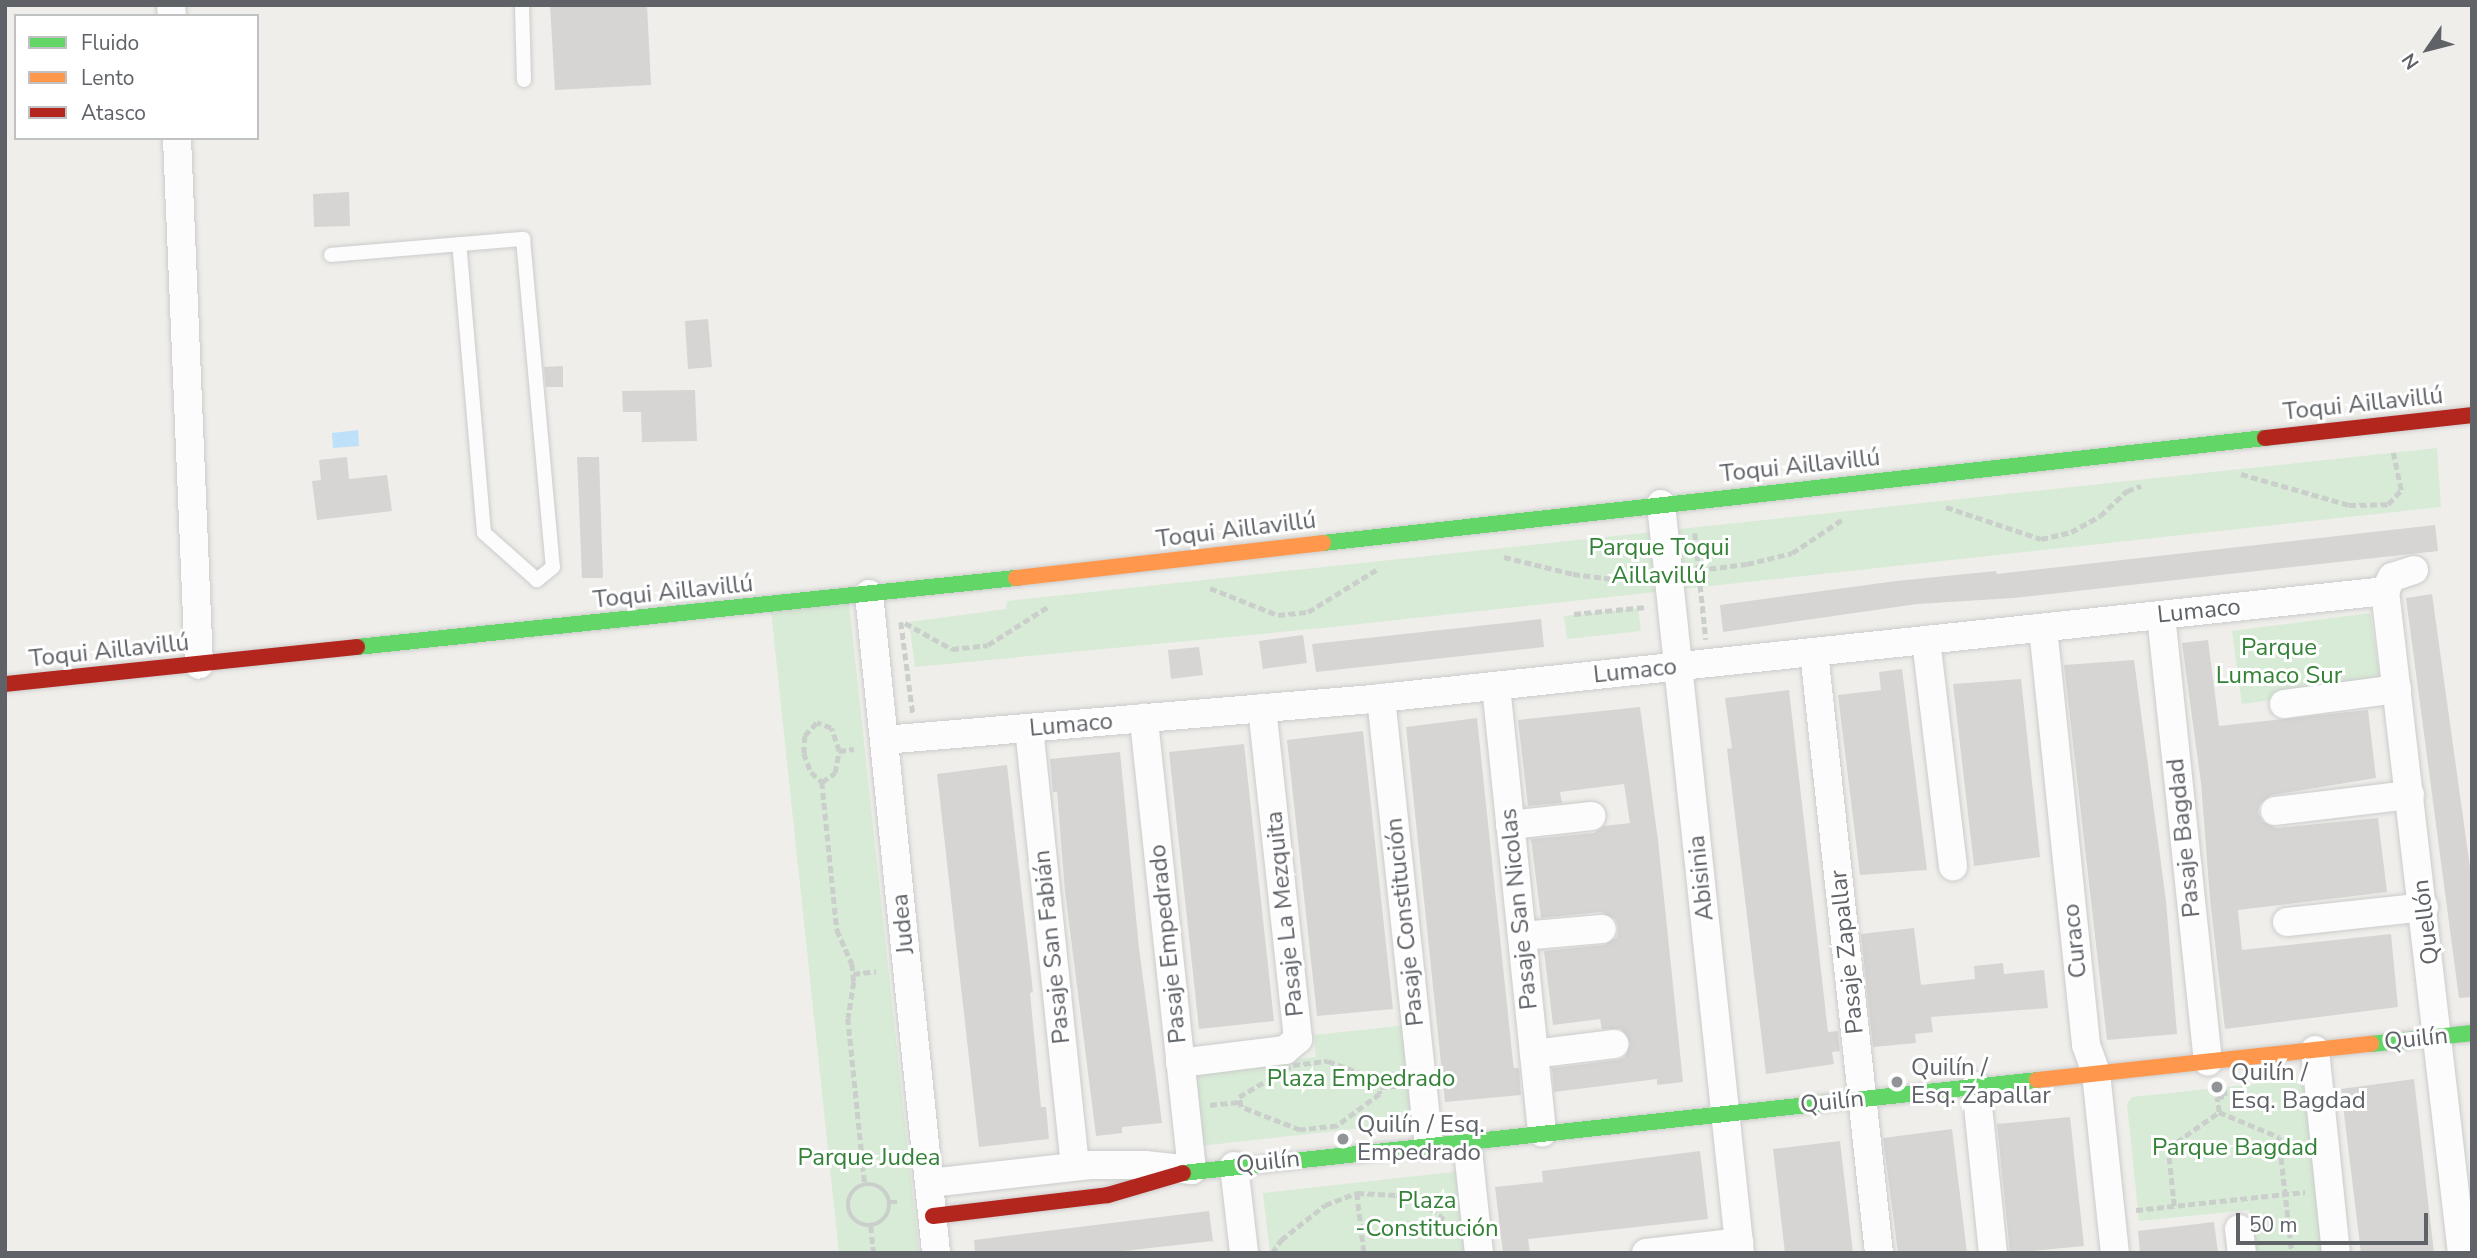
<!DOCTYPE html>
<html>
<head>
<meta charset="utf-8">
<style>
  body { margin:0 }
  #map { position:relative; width:2477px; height:1258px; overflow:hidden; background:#efeeea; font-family:"Nunito Sans",sans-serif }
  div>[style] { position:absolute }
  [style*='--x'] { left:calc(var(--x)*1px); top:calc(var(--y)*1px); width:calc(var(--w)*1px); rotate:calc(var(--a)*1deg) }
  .green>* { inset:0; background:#d8ebd6 }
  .water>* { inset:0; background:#bfe0f9 }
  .building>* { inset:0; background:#d6d5d3 }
  .path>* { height:4.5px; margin-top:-2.25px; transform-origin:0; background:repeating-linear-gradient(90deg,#cacfcc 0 7px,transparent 0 10.5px) }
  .path>.ring { margin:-2.25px; padding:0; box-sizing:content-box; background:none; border:4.5px solid #cacfcc; border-radius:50% }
  .roads { filter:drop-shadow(0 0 2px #cbcccc) drop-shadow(0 0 2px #cbcccc) }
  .lane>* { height:14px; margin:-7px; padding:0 7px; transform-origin:7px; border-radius:7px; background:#fdfcfc }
  .street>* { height:28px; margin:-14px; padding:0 14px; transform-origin:14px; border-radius:14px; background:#fdfcfc }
  .fast>* { height:16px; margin:-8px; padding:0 8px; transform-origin:8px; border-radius:8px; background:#63d668 }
  .slow>* { height:16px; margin:-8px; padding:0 8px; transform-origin:8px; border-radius:8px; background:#ff974d }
  .jam>* { height:16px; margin:-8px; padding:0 8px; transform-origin:8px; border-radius:8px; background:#b3261e }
  .dots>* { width:19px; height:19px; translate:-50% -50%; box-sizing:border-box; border:4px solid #fff; border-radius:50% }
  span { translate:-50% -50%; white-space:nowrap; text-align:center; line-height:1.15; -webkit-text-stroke:6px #fff; paint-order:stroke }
  .street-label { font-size:24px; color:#5f6368 }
  .park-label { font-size:24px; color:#348238 }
  .poi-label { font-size:24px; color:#5f6368 }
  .left { translate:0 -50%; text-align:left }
  .frame { position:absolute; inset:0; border:7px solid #5f6368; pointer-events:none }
  .legend { position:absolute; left:14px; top:14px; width:245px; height:126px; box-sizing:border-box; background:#fff; border:2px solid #bfc1c3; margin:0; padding:9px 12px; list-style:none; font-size:21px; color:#5f6368 }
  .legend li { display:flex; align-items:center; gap:14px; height:35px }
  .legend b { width:35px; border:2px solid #bfc1c3 }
  .north { position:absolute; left:2393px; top:14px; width:70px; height:70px; -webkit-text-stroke:5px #fff; paint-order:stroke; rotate:235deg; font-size:19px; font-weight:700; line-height:28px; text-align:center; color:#5f6368 }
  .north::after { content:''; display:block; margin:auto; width:24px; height:32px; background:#5f6368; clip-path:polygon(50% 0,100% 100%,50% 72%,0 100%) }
  .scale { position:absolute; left:2236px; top:1213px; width:192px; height:32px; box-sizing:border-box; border:4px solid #5f6368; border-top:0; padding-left:9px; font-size:21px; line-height:24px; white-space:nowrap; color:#5f6368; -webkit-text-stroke:5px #fff; paint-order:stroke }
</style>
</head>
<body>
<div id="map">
  <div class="green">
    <i style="clip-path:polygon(2437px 448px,2441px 507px,1323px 628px,915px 667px,909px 622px,1006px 609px,1007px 601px)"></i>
    <i style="clip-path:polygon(849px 603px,919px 1253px,839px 1253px,771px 611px)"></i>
    <i style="clip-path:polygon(1638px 608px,1641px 631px,1567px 639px,1564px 616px)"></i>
    <i style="clip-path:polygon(2370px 613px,2381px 685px,2242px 704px,2232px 631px)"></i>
    <i style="clip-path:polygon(1407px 1025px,1418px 1122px,1200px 1146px,1191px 1070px,1316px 1057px,1314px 1035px)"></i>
    <i style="clip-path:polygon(2301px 1079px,2310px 1088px,2327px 1253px,2254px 1253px,2249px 1210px,2139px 1221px,2127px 1104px,2132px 1097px)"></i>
    <i style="clip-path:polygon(1462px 1171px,1471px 1253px,1270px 1253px,1263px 1193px)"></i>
  </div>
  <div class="water">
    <i style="clip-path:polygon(358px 430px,359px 446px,333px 448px,332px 433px)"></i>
  </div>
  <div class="building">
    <i style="clip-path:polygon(550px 5px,647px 5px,651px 85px,555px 90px)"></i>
    <i style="clip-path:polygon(349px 192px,350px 226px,314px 227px,313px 194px)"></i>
    <i style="clip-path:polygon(708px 319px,712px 367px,688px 369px,685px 321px)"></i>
    <i style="clip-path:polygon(563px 366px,563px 387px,546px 387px,544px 367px)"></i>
    <i style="clip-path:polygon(695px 390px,697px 441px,642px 442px,641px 412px,623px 412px,622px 391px)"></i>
    <i style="clip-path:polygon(347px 457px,349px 479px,387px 475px,392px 511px,317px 520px,312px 481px,321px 480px,319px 460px)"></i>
    <i style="clip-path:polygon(577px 457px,599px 457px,603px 578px,582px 578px)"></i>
    <i style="clip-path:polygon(2435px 525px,2438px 551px,2013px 598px,1917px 604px,1723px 632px,1720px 605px,1896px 581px,1996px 571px,1997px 574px)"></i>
    <i style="clip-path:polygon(2432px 594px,2472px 882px,2472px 997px,2459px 998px,2406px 598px)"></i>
    <i style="clip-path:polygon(1541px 619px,1544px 647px,1316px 672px,1312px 644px)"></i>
    <i style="clip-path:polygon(1303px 635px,1307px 663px,1263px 669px,1259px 641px)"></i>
    <i style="clip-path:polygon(2208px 640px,2219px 726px,2368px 710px,2376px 778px,2272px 795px,2260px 804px,2258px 812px,2262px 821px,2276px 828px,2378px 818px,2387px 892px,2238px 910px,2242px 950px,2391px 934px,2398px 1007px,2225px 1029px,2210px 899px,2201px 783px,2182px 643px)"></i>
    <i style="clip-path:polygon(1199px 647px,1203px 675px,1171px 679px,1168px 650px)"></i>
    <i style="clip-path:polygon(2134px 660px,2166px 901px,2177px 1034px,2107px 1040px,2064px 665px)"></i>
    <i style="clip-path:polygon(1902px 669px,1927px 870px,1860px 875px,1838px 695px,1881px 690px,1879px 672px)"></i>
    <i style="clip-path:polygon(2021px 679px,2040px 857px,1974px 866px,1953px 684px)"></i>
    <i style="clip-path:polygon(1789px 690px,1828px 1032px,1838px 1031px,1840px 1051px,1832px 1052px,1834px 1064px,1766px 1074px,1727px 749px,1732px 748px,1725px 698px)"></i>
    <i style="clip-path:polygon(1640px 707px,1658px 840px,1683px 1082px,1657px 1085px,1657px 1079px,1554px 1092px,1552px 1068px,1617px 1060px,1625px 1057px,1630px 1043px,1621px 1029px,1602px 1029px,1600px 1019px,1553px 1025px,1544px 951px,1604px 945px,1617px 937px,1618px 927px,1615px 919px,1601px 912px,1541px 918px,1531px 839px,1594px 833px,1604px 826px,1630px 823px,1624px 784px,1560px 792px,1562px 803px,1528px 806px,1518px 720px)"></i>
    <i style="clip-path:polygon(1477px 718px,1513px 1062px,1514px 1068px,1519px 1068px,1521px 1095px,1445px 1102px,1406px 727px)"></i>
    <i style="clip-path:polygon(1363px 731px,1393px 1009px,1317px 1016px,1287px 740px)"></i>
    <i style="clip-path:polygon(1244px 744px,1274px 1021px,1199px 1029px,1169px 752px)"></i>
    <i style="clip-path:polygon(1120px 752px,1139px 948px,1162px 1123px,1122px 1127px,1122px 1133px,1096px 1136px,1065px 891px,1057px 792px,1053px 792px,1050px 759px)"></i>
    <i style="clip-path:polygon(1007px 765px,1033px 992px,1030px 993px,1041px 1107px,1046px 1107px,1049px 1139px,979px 1147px,937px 774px)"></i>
    <i style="clip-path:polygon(1914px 928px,1921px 985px,1975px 979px,1974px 966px,2003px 963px,2004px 974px,2044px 970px,2048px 1008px,1931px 1017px,1933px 1032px,1915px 1034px,1916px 1043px,1873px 1047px,1861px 934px)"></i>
    <i style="clip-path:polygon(2414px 1079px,2434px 1253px,2361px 1253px,2341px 1089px)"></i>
    <i style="clip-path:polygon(2070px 1117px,2084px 1246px,2010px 1253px,1997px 1124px)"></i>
    <i style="clip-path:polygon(1952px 1129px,1967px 1253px,1898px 1253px,1883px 1138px)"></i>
    <i style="clip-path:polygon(1840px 1141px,1853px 1253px,1785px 1253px,1773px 1149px)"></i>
    <i style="clip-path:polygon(1700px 1151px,1708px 1219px,1528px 1239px,1530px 1253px,1503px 1253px,1495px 1187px,1543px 1182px,1542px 1171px)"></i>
    <i style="clip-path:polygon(1209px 1211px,1213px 1241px,1106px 1253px,975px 1253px,974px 1240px)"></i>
    <i style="clip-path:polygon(2214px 1222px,2218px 1253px,2140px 1253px,2138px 1231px)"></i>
  </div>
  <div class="path">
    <i style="--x:2241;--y:474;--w:112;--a:16"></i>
    <i style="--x:2349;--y:505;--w:39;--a:-1"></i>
    <i style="--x:2388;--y:504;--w:19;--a:-47"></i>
    <i style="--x:2401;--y:490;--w:38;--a:-102"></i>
    <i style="--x:1946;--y:507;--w:100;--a:18.6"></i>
    <i style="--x:2041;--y:539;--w:31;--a:-13"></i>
    <i style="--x:2071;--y:532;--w:33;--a:-29"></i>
    <i style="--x:2100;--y:516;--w:37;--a:-43"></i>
    <i style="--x:2127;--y:491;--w:15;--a:-20"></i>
    <i style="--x:1695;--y:533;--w:107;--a:84.1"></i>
    <i style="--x:1504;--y:557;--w:71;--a:13.8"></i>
    <i style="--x:1573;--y:574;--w:40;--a:7.1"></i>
    <i style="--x:1613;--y:579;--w:30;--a:-6"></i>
    <i style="--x:1699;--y:570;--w:48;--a:-7.1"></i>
    <i style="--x:1747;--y:564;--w:46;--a:-13.7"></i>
    <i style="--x:1792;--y:553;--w:61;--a:-33.7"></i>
    <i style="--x:1210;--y:588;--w:73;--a:21.7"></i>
    <i style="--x:1278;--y:615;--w:30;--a:-6"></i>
    <i style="--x:1308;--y:612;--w:80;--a:-31.7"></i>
    <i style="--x:1574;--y:614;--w:72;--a:-5.6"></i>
    <i style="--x:901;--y:622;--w:93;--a:82.6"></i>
    <i style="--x:905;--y:623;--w:54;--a:29"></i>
    <i style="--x:952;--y:649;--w:36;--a:-6"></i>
    <i style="--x:988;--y:645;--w:72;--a:-32.6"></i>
    <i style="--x:839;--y:751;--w:15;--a:-8"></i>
    <i style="--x:822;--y:782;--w:16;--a:-35"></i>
    <i style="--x:835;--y:773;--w:22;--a:-80"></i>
    <i style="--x:839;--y:751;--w:24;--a:-109"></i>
    <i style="--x:831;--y:728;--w:15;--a:-160"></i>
    <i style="--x:817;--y:723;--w:18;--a:133"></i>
    <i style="--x:805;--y:736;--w:17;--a:93"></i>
    <i style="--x:804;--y:753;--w:20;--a:70"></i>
    <i style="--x:811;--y:772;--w:15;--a:42"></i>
    <i style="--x:822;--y:782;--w:149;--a:84.2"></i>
    <i style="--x:837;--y:930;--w:37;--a:66"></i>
    <i style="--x:852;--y:964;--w:18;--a:84"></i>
    <i style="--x:854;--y:982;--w:36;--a:99"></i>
    <i style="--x:848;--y:1018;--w:167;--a:84.2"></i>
    <i style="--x:853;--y:974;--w:23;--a:-7"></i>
    <i style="--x:1328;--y:1061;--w:54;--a:20.4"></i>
    <i style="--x:1379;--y:1080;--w:14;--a:86"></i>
    <i style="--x:1380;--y:1094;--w:54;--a:143.3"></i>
    <i style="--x:1337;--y:1126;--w:37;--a:174"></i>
    <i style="--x:1300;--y:1130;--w:63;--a:-158.7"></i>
    <i style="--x:1241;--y:1107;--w:10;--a:-101"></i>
    <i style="--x:1239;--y:1097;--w:63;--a:-30.7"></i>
    <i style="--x:1293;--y:1065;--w:35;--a:-7"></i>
    <i style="--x:1380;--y:1087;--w:16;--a:-4"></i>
    <i style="--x:1210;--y:1105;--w:30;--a:-6"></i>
    <i style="--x:2219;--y:1112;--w:15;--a:-98"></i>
    <i style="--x:2217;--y:1097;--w:8;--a:-7"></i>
    <i style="--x:2225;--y:1096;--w:7;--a:-98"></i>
    <i class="ring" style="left:848px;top:1184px;width:37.5px;height:37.5px"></i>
    <i style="--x:1357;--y:1193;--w:60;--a:83.3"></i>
    <i style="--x:890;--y:1202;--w:9;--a:0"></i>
    <i style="--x:2174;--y:1206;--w:58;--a:-95.9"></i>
    <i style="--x:2168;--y:1148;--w:62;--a:-35.2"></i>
    <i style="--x:2219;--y:1112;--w:65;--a:22.6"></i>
    <i style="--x:2279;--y:1137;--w:117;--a:83.6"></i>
    <i style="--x:2136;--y:1210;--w:170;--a:-6.1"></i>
    <i style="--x:871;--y:1226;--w:27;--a:84"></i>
    <i style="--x:1272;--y:1253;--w:16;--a:-55"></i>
    <i style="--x:1281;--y:1240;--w:56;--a:-38.5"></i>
    <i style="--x:1325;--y:1205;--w:34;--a:-21"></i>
    <i style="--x:1357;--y:1193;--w:39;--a:3"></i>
    <i style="--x:1396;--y:1195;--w:37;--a:20"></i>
    <i style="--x:1431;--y:1208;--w:23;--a:41"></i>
  </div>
  <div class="roads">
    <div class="lane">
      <i style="--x:522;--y:5;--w:75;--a:88.5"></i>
      <i style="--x:331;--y:255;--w:193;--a:-4.8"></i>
      <i style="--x:523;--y:239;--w:329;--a:84.8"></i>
      <i style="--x:553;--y:567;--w:21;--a:141"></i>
      <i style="--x:537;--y:580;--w:71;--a:-138.4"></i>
      <i style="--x:484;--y:533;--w:290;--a:-94.9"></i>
    </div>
    <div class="street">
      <i style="--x:171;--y:5;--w:11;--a:85"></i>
      <i style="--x:177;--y:138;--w:527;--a:87.61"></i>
      <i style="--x:1661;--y:504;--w:753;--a:83.98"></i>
      <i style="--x:2414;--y:570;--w:23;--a:162"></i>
      <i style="--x:2392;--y:577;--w:16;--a:117"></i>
      <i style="--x:2385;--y:591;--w:666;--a:83.37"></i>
      <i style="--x:869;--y:594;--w:662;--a:84.19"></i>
      <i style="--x:2161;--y:615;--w:449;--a:84"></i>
      <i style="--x:2043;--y:628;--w:419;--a:84.1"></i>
      <i style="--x:2086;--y:1045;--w:30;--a:70"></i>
      <i style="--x:2096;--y:1073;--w:181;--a:84"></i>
      <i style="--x:1926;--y:640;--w:228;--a:83.2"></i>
      <i style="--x:1814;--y:652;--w:605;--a:83.83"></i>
      <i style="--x:1496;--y:686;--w:449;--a:84.1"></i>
      <i style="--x:1381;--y:698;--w:450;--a:83.9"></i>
      <i style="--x:2284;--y:704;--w:114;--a:-7.6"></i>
      <i style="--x:1029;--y:728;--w:440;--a:84"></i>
      <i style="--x:884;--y:740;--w:499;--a:-4.8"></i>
      <i style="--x:1381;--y:698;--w:1010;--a:-6.08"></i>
      <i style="--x:2275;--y:811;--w:136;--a:-6.8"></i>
      <i style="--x:1510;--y:825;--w:82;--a:-6.3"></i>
      <i style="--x:2287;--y:922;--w:138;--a:-6.2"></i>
      <i style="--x:1522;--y:936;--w:80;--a:-5"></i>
      <i style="--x:2315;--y:1050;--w:204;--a:84.1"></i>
      <i style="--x:1534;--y:1054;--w:81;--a:-7.1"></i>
      <i style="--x:1180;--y:1063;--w:106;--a:-7.1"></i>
      <i style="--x:1285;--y:1050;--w:17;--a:-40"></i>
      <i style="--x:1298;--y:1039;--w:333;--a:-96.2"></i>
      <i style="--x:1976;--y:1086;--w:168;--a:84.2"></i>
      <i style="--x:1467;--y:1141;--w:113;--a:83.9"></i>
      <i style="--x:1234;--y:1166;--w:88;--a:83.4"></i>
      <i style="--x:930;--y:1183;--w:161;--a:-6.4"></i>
      <i style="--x:1090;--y:1165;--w:55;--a:0"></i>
      <i style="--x:1145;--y:1165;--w:47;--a:6.1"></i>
      <i style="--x:1192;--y:1170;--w:455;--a:-96.1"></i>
      <i style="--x:2239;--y:1229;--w:24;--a:83"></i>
      <i style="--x:1646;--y:1253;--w:94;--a:-6.7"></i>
    </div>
    <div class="fast">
      <i style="--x:1323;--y:543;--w:948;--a:-6.36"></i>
      <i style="--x:357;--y:647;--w:663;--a:-5.98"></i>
      <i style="--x:2371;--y:1044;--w:102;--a:-6.2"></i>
      <i style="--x:1183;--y:1173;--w:859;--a:-6.21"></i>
    </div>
    <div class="slow">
      <i style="--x:1016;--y:578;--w:309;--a:-6.5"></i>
      <i style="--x:2037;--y:1080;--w:336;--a:-6.2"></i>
    </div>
    <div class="jam">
      <i style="--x:2265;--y:438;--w:208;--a:-6.3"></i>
      <i style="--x:5;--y:684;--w:354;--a:-6"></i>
      <i style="--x:933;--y:1216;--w:176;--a:-6.8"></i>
      <i style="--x:1108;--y:1195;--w:78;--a:-16.3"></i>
    </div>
  </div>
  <div class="dots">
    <i style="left:1897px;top:1082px;background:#919496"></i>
    <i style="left:2217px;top:1087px;background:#919496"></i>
    <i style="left:1343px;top:1139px;background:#919496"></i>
  </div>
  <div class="street-label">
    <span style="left:2363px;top:404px;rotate:-6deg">Toqui Aillavillú</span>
    <span style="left:1800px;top:466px;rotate:-6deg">Toqui Aillavillú</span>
    <span style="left:1236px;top:530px;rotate:-7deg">Toqui Aillavillú</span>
    <span style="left:673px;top:592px;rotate:-6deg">Toqui Aillavillú</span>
    <span style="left:2199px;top:611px;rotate:-6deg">Lumaco</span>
    <span style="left:109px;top:651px;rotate:-6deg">Toqui Aillavillú</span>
    <span style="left:1635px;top:671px;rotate:-6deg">Lumaco</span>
    <span style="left:1071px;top:725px;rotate:-5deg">Lumaco</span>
    <span style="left:2184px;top:838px;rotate:-96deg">Pasaje Bagdad</span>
    <span style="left:1701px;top:878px;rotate:-96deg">Abisinia</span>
    <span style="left:1519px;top:909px;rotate:-96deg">Pasaje San Nicolas</span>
    <span style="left:1285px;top:914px;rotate:-96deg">Pasaje La Mezquita</span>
    <span style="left:1405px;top:922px;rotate:-96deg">Pasaje Constitución</span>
    <span style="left:2426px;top:922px;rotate:-97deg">Quellón</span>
    <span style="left:903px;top:924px;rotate:-96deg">Judea</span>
    <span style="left:2075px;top:941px;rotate:-96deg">Curaco</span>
    <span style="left:1168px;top:944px;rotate:-96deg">Pasaje Empedrado</span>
    <span style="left:1052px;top:947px;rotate:-96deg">Pasaje San Fabián</span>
    <span style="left:1847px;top:952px;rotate:-96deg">Pasaje Zapallar</span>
    <span style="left:2416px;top:1039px;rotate:-6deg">Quilín</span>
    <span style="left:1832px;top:1102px;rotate:-6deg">Quilín</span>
    <span style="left:1268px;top:1162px;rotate:-6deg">Quilín</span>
  </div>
  <div class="park-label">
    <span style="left:1659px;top:562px">Parque Toqui<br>Aillavillú</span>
    <span style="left:2279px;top:662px">Parque<br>Lumaco Sur</span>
    <span style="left:1361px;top:1079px">Plaza Empedrado</span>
    <span style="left:2235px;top:1148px">Parque Bagdad</span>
    <span style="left:869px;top:1158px">Parque Judea</span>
    <span style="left:1427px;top:1215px">Plaza<br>-Constitución</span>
  </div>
  <div class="poi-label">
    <span class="left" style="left:1911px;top:1082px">Quilín /<br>Esq. Zapallar</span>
    <span class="left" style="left:2231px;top:1087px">Quilín /<br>Esq. Bagdad</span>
    <span class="left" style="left:1357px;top:1139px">Quilín / Esq.<br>Empedrado</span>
  </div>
  <div class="frame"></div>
  <ul class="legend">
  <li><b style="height:9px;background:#63d668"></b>Fluido</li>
  <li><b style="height:9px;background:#ff974d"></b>Lento</li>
  <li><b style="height:9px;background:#b3261e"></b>Atasco</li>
  </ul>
  <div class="north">N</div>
  <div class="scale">50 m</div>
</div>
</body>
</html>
